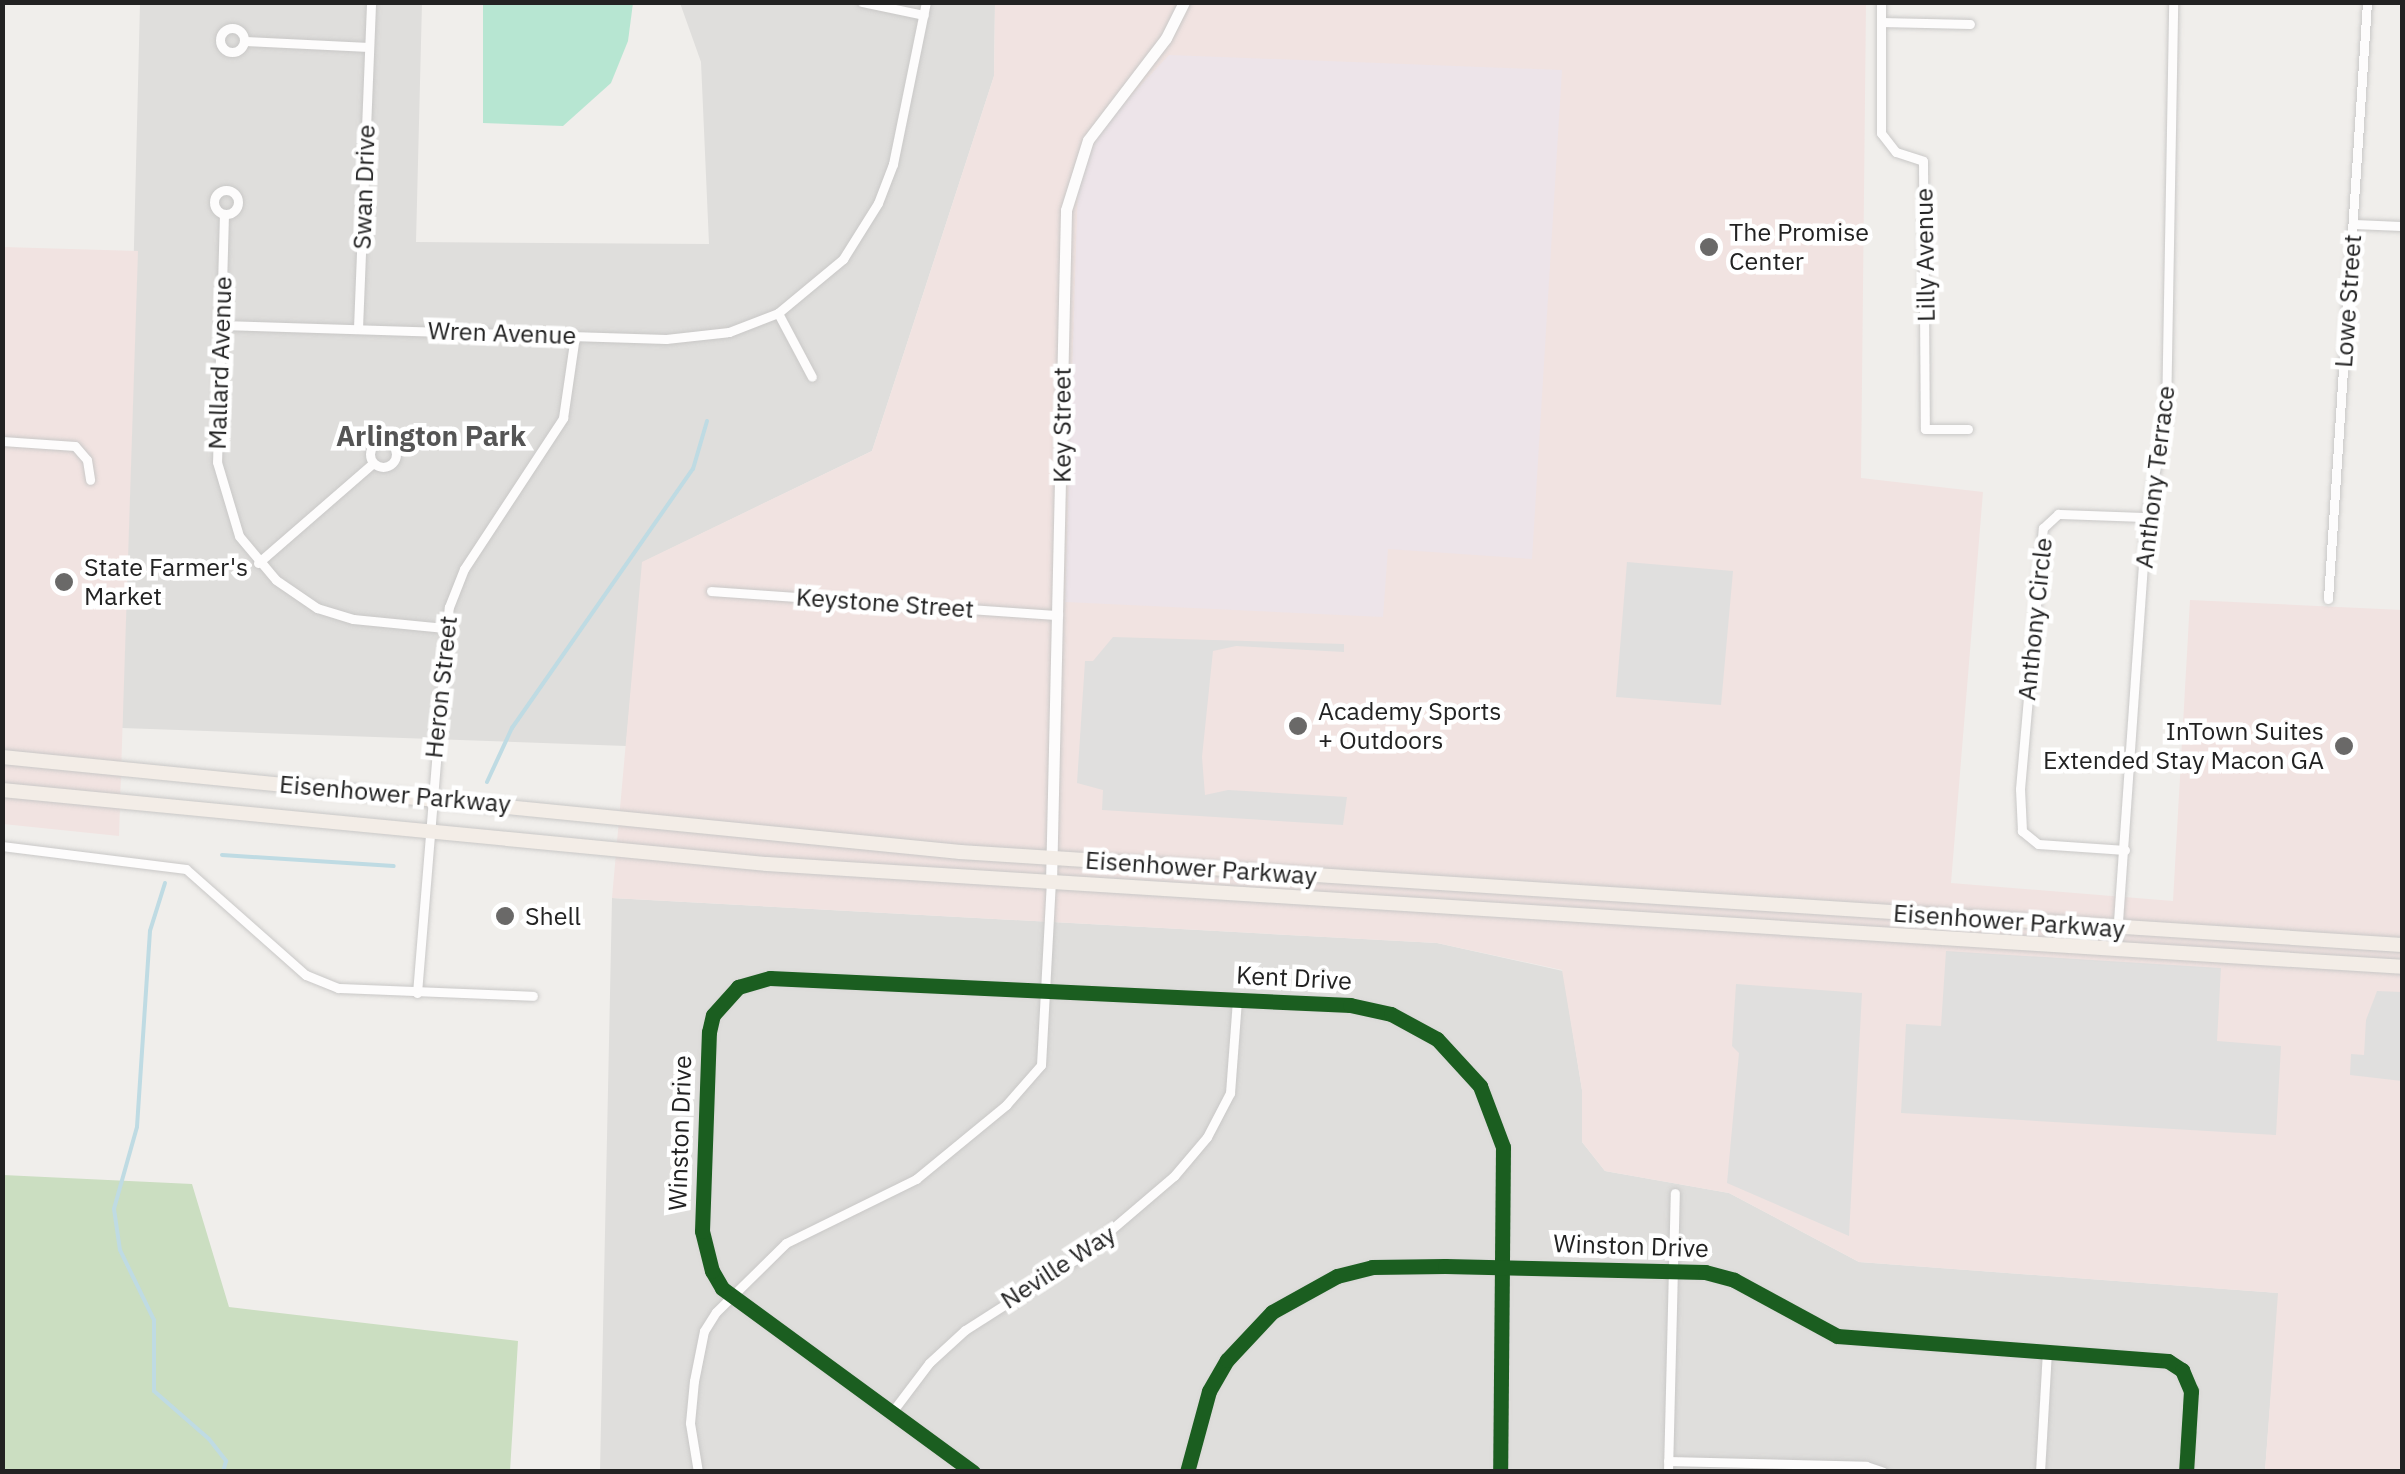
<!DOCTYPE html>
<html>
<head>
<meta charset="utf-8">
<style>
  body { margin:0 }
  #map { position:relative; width:2405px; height:1474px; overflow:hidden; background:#f0eeeb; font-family:"IBM Plex Sans",sans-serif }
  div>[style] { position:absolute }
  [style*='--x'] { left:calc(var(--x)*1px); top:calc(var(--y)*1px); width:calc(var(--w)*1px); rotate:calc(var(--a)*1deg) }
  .residential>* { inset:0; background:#dfdedc }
  .commercial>* { inset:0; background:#f1e3e1 }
  .industrial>* { inset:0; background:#ede4e9 }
  .forest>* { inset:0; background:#cbdec1 }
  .pitch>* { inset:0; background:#b7e6d2 }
  .parking>* { inset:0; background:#e0dfde }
  .stream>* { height:4px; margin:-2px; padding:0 2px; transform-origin:2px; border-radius:2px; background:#bfdbe3 }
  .roads { filter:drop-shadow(0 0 2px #c9c8c7) drop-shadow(0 0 2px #c9c8c7) }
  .minor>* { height:9px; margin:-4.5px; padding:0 4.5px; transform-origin:4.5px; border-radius:4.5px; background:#fdfcfc }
  .minor>.ring { margin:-4.5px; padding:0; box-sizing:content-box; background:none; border:9px solid #fdfcfc; border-radius:50% }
  .tertiary>* { height:11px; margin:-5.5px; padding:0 5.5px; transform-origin:5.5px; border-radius:5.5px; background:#fdfcfc }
  .primary>* { height:14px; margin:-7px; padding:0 7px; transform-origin:7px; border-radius:7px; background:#f3ede7 }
  .cycleway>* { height:15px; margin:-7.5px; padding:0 7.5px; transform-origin:7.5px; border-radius:7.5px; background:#1b5e20 }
  .dots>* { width:28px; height:28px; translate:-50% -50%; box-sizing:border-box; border:5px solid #fff; border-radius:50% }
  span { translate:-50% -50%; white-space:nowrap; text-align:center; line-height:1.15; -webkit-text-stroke:9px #fff; paint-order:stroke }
  .street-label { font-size:25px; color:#222 }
  .poi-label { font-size:25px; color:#222 }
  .left { translate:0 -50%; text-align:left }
  .right { translate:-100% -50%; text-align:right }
  .neighbourhood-label { font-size:28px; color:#555; font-weight:700 }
  .frame { position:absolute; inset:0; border:5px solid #222; pointer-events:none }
</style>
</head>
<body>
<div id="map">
  <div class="residential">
    <i style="clip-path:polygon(140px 3px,422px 3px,416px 242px,709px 244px,701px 62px,680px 3px,995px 3px,994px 76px,872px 451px,643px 562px,626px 746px,122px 728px)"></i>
    <i style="clip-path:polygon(612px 898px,1437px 943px,1563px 971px,1582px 1090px,1582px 1142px,1605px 1171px,1729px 1193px,1859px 1262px,2279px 1293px,2265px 1471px,600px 1472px)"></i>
  </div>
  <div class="commercial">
    <i style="clip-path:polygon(995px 3px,1866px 3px,1861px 478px,1983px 492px,1951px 883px,2173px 901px,2190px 600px,2402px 610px,2402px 1471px,2265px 1471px,2278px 1293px,1859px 1262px,1729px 1193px,1605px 1171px,1582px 1142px,1582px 1090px,1562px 970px,1437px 943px,612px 898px,642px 562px,872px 451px,994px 76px)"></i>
    <i style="clip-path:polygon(3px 247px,138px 251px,119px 836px,3px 824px)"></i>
  </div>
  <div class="industrial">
    <i style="clip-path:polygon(1169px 55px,1562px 70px,1532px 559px,1388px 549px,1383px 617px,1065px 602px,1078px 183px,1100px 129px)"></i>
  </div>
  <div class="forest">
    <i style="clip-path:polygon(3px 1175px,192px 1184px,229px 1307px,518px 1341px,510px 1471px,3px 1471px)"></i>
  </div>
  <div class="pitch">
    <i style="clip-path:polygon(483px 3px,633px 3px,628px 41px,611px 83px,563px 126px,483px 123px)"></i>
  </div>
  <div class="parking">
    <i style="clip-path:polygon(1627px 562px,1733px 571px,1721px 705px,1616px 697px)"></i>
    <i style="clip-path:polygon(1113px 637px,1344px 644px,1344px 652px,1236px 646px,1213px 651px,1202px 757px,1205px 795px,1228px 790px,1347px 797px,1343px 825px,1102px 810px,1103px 790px,1077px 783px,1085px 661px,1093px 661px)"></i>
    <i style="clip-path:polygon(1946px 951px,2221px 968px,2217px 1041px,2281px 1046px,2276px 1135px,1901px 1113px,1906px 1024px,1941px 1026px)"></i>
    <i style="clip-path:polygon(1736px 984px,1862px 993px,1849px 1236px,1727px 1183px,1739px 1053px,1732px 1046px)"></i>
    <i style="clip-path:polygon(2377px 991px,2402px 992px,2402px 1081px,2350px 1075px,2351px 1054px,2364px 1055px,2366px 1020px)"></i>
  </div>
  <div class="stream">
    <i style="--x:487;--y:782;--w:60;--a:-65.2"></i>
    <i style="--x:512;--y:728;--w:316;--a:-55.1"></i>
    <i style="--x:693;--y:469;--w:50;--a:-73.7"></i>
    <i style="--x:222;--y:855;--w:172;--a:3.7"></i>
    <i style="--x:165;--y:883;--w:50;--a:107.4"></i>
    <i style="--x:150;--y:931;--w:196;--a:93.8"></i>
    <i style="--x:137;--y:1127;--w:85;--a:105.7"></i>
    <i style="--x:114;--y:1209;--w:41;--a:81.7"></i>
    <i style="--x:120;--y:1250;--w:78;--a:64.1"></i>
    <i style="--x:154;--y:1320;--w:71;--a:90"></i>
    <i style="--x:154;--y:1391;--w:73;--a:41.1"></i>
    <i style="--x:209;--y:1439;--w:28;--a:52"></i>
    <i style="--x:226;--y:1461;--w:11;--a:105"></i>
  </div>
  <div class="roads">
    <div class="minor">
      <i style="--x:862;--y:2;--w:63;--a:11.8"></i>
      <i style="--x:1881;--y:2;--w:131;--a:90"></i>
      <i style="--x:1881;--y:133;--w:24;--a:52"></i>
      <i style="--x:1896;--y:152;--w:28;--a:18"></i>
      <i style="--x:1923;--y:161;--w:268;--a:89.6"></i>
      <i style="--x:1925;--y:429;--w:43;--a:0"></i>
      <i style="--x:1881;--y:22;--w:89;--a:1.3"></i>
      <i class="ring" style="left:220px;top:28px;width:15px;height:15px"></i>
      <i style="--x:245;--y:41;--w:124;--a:2.8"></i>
      <i class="ring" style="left:214px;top:190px;width:15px;height:15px"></i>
      <i style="--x:224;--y:214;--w:248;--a:91.6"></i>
      <i style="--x:217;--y:462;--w:77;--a:73.4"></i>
      <i style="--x:239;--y:536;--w:57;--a:49.9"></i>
      <i style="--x:276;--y:580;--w:50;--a:34.3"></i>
      <i style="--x:317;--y:608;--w:38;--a:17"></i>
      <i style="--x:353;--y:619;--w:92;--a:5.6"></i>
      <i style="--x:2353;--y:224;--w:49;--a:2.3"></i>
      <i style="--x:778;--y:313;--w:72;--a:62"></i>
      <i style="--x:222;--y:325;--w:444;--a:1.8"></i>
      <i style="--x:666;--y:339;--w:63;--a:-6.3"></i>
      <i style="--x:729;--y:332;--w:53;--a:-21.2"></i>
      <i style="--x:778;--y:313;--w:85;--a:-39.7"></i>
      <i style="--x:843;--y:259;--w:66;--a:-58"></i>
      <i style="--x:878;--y:203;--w:42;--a:-69"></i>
      <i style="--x:893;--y:164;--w:165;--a:-78.5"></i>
      <i style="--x:358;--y:328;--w:326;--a:-87.7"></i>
      <i class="ring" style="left:370px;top:441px;width:17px;height:17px"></i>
      <i style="--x:2;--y:441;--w:73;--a:3.9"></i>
      <i style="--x:75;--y:446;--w:18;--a:49"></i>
      <i style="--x:87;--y:460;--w:20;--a:81"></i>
      <i style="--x:258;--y:563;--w:152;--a:-41"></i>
      <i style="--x:711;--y:591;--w:348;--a:4"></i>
      <i style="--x:2328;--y:599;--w:598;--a:-86.26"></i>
      <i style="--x:2;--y:846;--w:185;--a:7.1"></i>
      <i style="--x:186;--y:869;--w:160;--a:41.5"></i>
      <i style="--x:306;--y:975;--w:35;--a:22"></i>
      <i style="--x:338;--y:988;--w:195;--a:2.3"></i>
      <i style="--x:2125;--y:850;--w:87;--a:-176.1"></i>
      <i style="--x:2038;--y:844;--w:21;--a:-141"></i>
      <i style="--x:2022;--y:831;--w:42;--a:-92.7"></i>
      <i style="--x:2020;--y:789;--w:262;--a:-85"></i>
      <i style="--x:2043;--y:528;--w:21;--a:-43"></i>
      <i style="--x:2058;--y:514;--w:88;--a:2"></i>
      <i style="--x:2116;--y:950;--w:434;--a:-86"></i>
      <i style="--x:2146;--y:517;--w:103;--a:-78.8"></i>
      <i style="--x:2166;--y:416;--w:414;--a:-89"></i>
      <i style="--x:417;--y:993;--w:387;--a:-85.3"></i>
      <i style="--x:449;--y:607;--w:41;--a:-68.5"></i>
      <i style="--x:464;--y:569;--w:181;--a:-56.7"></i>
      <i style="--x:563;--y:418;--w:83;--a:-81.7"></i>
      <i style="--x:892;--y:1412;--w:61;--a:-52.9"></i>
      <i style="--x:929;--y:1363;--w:49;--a:-42.5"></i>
      <i style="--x:965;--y:1330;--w:135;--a:-32.6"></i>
      <i style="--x:1079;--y:1257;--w:125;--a:-40.5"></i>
      <i style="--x:1174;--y:1176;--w:51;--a:-49.8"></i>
      <i style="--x:1207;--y:1137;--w:50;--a:-62.4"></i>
      <i style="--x:1230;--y:1093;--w:93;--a:-85.7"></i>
      <i style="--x:1668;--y:1461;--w:198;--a:1.4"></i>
      <i style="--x:1866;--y:1466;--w:18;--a:19"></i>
      <i style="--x:698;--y:1472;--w:50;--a:-99.3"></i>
      <i style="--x:690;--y:1423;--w:42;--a:-84.6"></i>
      <i style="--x:694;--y:1381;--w:51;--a:-78.7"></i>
      <i style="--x:704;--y:1331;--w:22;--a:-58"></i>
      <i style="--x:716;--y:1312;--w:98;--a:-44.6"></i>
      <i style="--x:786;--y:1243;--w:145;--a:-26.2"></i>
      <i style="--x:916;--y:1179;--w:117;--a:-39.4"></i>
      <i style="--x:1006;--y:1105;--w:53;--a:-48.8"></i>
      <i style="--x:1041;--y:1065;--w:182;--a:-86.9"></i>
      <i style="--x:973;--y:1472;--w:311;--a:-143.8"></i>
      <i style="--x:722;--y:1288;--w:20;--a:-120"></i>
      <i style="--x:712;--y:1271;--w:41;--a:-104"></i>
      <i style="--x:702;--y:1231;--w:199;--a:-88"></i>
      <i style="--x:709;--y:1032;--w:17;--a:-77"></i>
      <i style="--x:713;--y:1015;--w:38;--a:-48"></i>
      <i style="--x:738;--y:987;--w:33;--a:-16"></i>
      <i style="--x:770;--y:978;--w:581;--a:2.67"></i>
      <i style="--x:1350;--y:1005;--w:42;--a:12.4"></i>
      <i style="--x:1391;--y:1014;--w:52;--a:28.5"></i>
      <i style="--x:1437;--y:1039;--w:64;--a:47.5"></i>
      <i style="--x:1480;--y:1086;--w:65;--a:69.3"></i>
      <i style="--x:1503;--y:1147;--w:325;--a:90.5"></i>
      <i style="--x:1187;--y:1472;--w:84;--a:-74.8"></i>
      <i style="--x:1209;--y:1391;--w:36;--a:-60"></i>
      <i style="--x:1227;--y:1360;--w:66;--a:-46.8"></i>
      <i style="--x:1272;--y:1312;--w:74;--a:-29"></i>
      <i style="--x:1337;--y:1276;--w:36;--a:-14"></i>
      <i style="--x:1372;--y:1267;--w:73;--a:-0.8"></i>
      <i style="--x:1445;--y:1266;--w:260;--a:1.3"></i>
      <i style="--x:1705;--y:1272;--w:30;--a:15"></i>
      <i style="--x:1734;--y:1280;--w:117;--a:28.5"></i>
      <i style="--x:1837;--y:1336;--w:332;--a:4.3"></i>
      <i style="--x:2168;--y:1361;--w:17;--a:33"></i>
      <i style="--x:2182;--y:1370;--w:23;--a:67"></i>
      <i style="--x:2191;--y:1391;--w:81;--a:93.5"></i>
      <i style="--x:1668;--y:1472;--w:279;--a:-88.6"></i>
      <i style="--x:2040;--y:1472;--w:120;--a:-86.7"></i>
    </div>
    <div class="tertiary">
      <i style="--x:1051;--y:883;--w:673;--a:-88.72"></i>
      <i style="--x:1066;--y:210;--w:73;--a:-72.6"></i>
      <i style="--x:1088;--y:140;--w:128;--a:-52.6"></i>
      <i style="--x:1166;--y:38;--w:40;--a:-63.4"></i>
    </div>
    <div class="primary">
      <i style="--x:2;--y:757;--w:963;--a:5.66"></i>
      <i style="--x:960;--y:852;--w:1445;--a:3.69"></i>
      <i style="--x:2;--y:790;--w:769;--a:5.53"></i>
      <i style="--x:767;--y:864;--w:1638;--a:3.6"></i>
    </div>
  </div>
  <div class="cycleway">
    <i style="--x:973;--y:1472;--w:311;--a:-143.8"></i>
    <i style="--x:722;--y:1288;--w:20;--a:-120"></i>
    <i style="--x:712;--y:1271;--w:41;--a:-104"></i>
    <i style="--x:702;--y:1231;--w:199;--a:-88"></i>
    <i style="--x:709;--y:1032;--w:17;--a:-77"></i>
    <i style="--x:713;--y:1015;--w:38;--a:-48"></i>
    <i style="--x:738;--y:987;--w:33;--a:-16"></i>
    <i style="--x:770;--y:978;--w:581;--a:2.67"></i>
    <i style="--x:1350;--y:1005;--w:42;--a:12.4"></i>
    <i style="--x:1391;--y:1014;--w:52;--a:28.5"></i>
    <i style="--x:1437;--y:1039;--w:64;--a:47.5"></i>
    <i style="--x:1480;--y:1086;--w:65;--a:69.3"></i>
    <i style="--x:1503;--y:1147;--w:325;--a:90.5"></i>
    <i style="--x:1187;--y:1472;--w:84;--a:-74.8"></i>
    <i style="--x:1209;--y:1391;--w:36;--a:-60"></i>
    <i style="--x:1227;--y:1360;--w:66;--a:-46.8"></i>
    <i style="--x:1272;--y:1312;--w:74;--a:-29"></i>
    <i style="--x:1337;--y:1276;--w:36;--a:-14"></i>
    <i style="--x:1372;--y:1267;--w:73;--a:-0.8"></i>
    <i style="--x:1445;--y:1266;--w:260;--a:1.3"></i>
    <i style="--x:1705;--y:1272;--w:30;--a:15"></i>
    <i style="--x:1734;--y:1280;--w:117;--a:28.5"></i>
    <i style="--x:1837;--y:1336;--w:332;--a:4.3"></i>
    <i style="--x:2168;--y:1361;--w:17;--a:33"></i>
    <i style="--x:2182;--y:1370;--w:23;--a:67"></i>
    <i style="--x:2191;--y:1391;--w:81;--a:93.5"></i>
  </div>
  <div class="dots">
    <i style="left:1709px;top:247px;background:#6a6968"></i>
    <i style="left:64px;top:582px;background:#6a6968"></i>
    <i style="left:1298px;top:726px;background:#6a6968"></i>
    <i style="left:2344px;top:746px;background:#6a6968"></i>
    <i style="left:505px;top:916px;background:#6a6968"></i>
  </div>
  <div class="street-label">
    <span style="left:364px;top:187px;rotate:-88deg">Swan Drive</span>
    <span style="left:1925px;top:255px;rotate:-91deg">Lilly Avenue</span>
    <span style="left:2348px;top:301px;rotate:-86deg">Lowe Street</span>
    <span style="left:502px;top:333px;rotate:2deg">Wren Avenue</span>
    <span style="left:220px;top:363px;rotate:-88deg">Mallard Avenue</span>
    <span style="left:1062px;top:425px;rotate:-90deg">Key Street</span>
    <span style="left:2155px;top:477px;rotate:-83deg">Anthony Terrace</span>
    <span style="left:885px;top:603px;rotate:4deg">Keystone Street</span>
    <span style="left:2035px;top:619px;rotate:-84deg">Anthony Circle</span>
    <span style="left:441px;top:687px;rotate:-84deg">Heron Street</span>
    <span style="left:395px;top:794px;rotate:5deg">Eisenhower Parkway</span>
    <span style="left:1201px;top:868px;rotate:4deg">Eisenhower Parkway</span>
    <span style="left:2009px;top:921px;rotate:4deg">Eisenhower Parkway</span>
    <span style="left:1294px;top:978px;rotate:3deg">Kent Drive</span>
    <span style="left:680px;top:1133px;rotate:-88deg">Winston Drive</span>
    <span style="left:1631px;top:1246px;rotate:2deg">Winston Drive</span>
    <span style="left:1058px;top:1267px;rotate:-33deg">Neville Way</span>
  </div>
  <div class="poi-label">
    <span class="left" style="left:1729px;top:247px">The Promise<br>Center</span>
    <span class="left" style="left:84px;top:582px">State Farmer's<br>Market</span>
    <span class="left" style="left:1318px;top:726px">Academy Sports<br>+ Outdoors</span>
    <span class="right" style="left:2324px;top:746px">InTown Suites<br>Extended Stay Macon GA</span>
    <span class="left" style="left:525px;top:916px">Shell</span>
  </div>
  <div class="neighbourhood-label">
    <span style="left:431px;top:436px">Arlington Park</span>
  </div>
  <div class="frame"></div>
</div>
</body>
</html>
